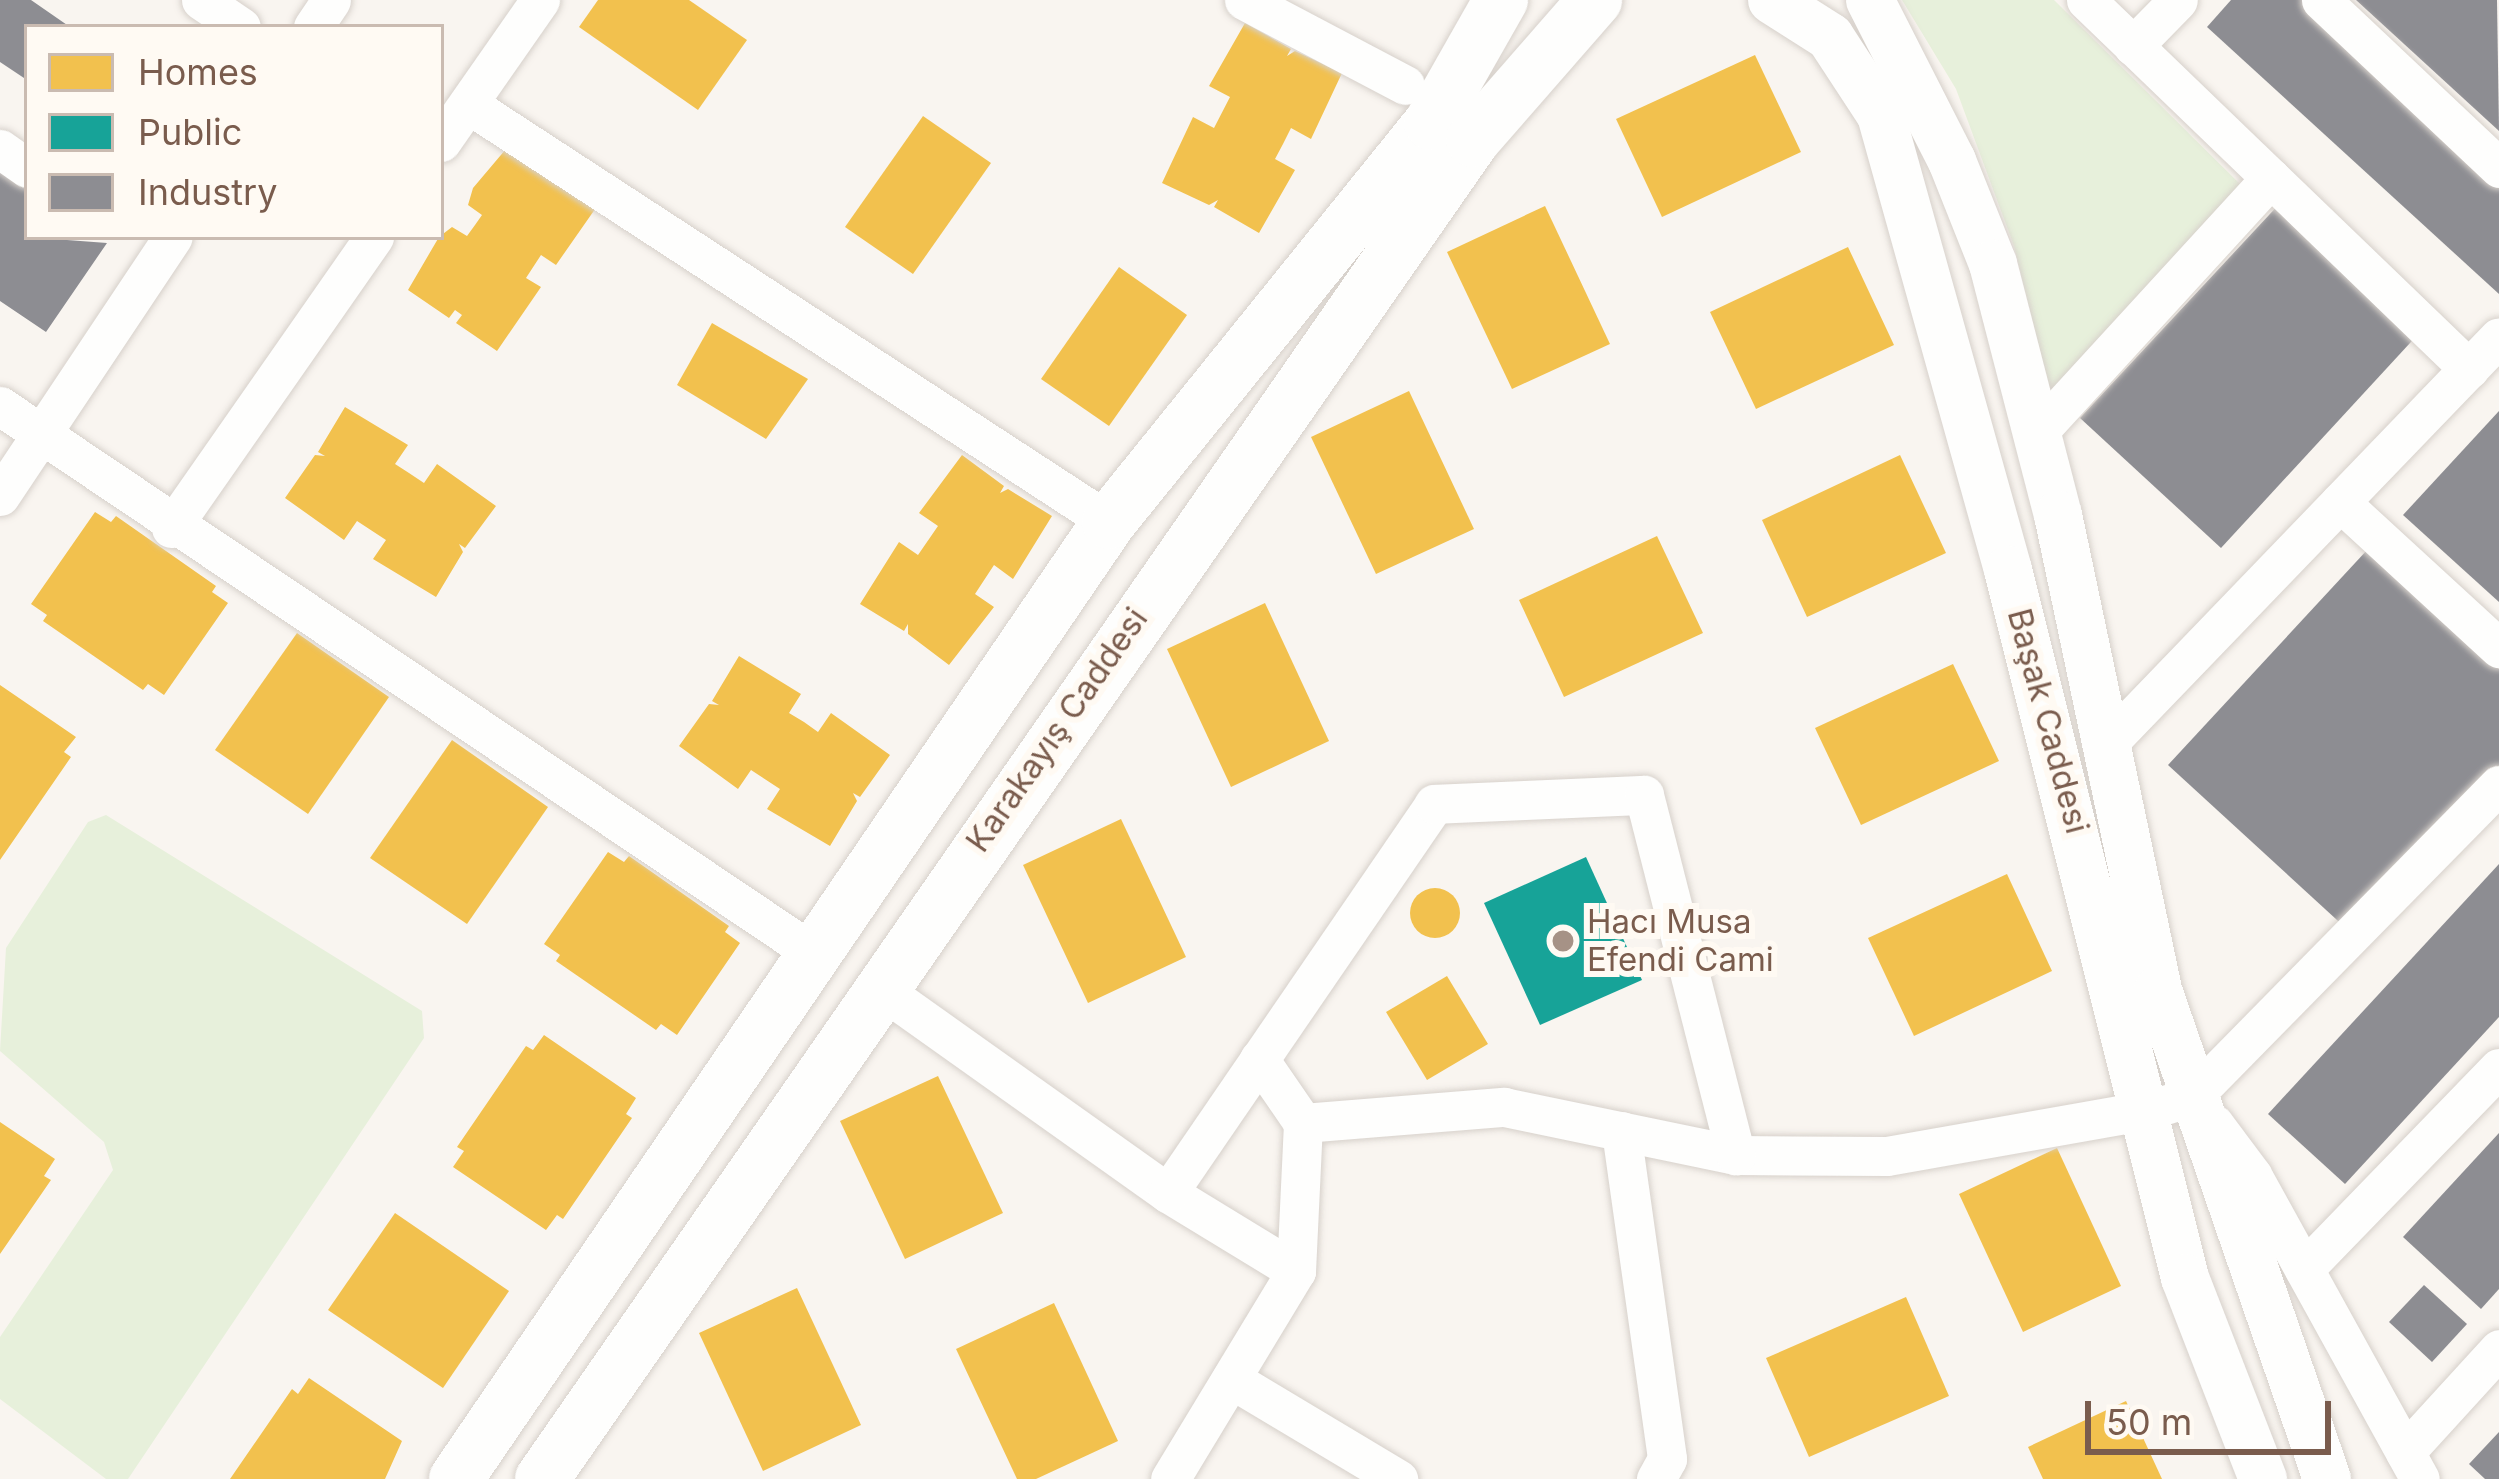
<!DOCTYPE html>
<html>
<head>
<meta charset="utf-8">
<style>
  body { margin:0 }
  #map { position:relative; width:2499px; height:1479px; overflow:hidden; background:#f9f5f0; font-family:Inter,sans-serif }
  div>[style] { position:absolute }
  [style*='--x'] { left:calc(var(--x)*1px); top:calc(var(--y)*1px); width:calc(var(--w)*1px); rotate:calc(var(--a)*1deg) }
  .green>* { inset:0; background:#e7f0db }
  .homes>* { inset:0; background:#f2c14e }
  .round { border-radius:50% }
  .public>* { inset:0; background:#17a398 }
  .industry>* { inset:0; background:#8d8d92 }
  .roads { filter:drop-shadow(0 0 3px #d7d1cb) drop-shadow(0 0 3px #d7d1cb) }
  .minor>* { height:39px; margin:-19.5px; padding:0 19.5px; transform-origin:19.5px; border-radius:19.5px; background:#fefefd }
  .tertiary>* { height:48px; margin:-24px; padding:0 24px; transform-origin:24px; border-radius:24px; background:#fefefd }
  .secondary>* { height:54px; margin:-27px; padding:0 27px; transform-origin:27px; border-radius:27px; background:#fefefd }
  .dots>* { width:33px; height:33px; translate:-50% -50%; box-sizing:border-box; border:6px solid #fffaf3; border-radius:50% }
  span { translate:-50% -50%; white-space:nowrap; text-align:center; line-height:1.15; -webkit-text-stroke:12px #fffaf3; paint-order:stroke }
  .street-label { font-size:33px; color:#7a5c4d }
  .poi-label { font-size:33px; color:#7a5c4d }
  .left { translate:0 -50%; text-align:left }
  .legend { position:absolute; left:24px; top:24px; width:420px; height:216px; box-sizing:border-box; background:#fffaf3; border:3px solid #cabbb1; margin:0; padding:15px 21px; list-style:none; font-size:36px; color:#7a5c4d }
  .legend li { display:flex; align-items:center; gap:24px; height:60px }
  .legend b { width:60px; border:3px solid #cabbb1 }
  .scale { position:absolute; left:2085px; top:1401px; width:246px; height:54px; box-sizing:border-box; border:6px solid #7a5c4d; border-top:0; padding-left:15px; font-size:36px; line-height:42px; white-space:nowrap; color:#7a5c4d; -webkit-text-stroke:9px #fffaf3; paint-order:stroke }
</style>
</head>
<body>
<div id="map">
  <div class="green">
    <i style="clip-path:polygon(1902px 0,2054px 0,2240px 184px,2050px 391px,2014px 246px,1956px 89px)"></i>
    <i style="clip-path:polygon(106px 815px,422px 1011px,424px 1038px,128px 1479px,106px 1479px,0 1399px,0 1337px,113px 1170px,104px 1142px,0 1051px,6px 948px,88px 822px)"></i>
  </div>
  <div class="homes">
    <i style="clip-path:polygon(598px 0,689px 0,747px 40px,698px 110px,579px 27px)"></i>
    <i style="clip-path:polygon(1245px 23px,1291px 49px,1287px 56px,1295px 51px,1342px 73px,1311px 139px,1291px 128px,1283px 144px,1275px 159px,1295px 170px,1259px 233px,1214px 207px,1218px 200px,1209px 205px,1162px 183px,1193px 117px,1214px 128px,1230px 97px,1209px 86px)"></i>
    <i style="clip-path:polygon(1755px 55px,1801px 152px,1662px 217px,1616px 119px)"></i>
    <i style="clip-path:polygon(923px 116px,991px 163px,913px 274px,845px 227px)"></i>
    <i style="clip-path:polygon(512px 142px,600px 202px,556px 265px,541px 255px,526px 278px,541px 287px,497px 351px,456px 323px,462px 315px,455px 310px,449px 318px,408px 290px,439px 237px,452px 227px,467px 236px,475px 225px,482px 215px,468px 205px,473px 188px)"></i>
    <i style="clip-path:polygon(1545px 206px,1610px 344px,1512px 389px,1447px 252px)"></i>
    <i style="clip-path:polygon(1848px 247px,1894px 345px,1756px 409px,1710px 312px)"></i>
    <i style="clip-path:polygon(1119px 267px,1187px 315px,1109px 426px,1041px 379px)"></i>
    <i style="clip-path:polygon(712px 323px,808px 379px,766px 439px,677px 385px)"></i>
    <i style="clip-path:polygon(1409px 391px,1474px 529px,1376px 574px,1311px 437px)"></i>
    <i style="clip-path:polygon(345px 407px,408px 445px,395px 464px,409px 473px,424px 483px,437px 464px,496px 506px,465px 548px,459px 544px,463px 552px,436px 597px,373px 559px,386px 540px,357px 521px,344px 540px,285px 498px,315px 455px,325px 456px,318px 452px)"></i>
    <i style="clip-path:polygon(962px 455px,1004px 486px,1000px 493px,1008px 489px,1052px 516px,1013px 579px,994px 565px,975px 594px,994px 607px,949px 665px,908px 634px,908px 624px,904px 631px,860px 604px,899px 542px,918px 555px,938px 526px,919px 513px)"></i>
    <i style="clip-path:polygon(1900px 455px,1946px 553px,1807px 617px,1762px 520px)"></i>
    <i style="clip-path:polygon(95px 512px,111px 522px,116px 516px,216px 586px,212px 592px,228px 603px,164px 695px,148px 684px,143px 690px,43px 621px,47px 615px,31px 604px)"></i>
    <i style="clip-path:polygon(1657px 536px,1703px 633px,1564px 697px,1519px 600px)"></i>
    <i style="clip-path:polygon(1265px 603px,1329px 741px,1231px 787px,1167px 649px)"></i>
    <i style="clip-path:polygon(297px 633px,389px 697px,308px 814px,215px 750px)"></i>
    <i style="clip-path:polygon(739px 656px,801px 694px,789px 713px,804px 722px,818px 732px,831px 713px,890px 755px,860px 797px,853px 793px,857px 801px,830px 846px,767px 809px,780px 789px,751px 770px,738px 789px,679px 746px,709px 704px,719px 705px,712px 701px)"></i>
    <i style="clip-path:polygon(1953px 664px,1999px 761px,1861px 825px,1815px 728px)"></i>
    <i style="clip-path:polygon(0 685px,76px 737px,64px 752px,71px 757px,0 860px)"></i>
    <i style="clip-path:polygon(452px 740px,548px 807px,467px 924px,370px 858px)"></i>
    <i style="clip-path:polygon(1121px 819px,1186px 957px,1088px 1003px,1023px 865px)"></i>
    <i style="clip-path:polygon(608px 852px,624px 862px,629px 856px,729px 926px,725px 932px,740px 943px,677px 1035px,661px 1024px,656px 1030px,556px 961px,560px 955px,544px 944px)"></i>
    <i style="clip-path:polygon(2007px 874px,2052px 971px,1914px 1036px,1868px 938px)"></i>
    <i class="round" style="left:1410px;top:888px;width:50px;height:50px"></i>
    <i style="clip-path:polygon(1447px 976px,1488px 1044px,1427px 1080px,1386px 1012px)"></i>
    <i style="clip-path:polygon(544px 1035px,636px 1098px,626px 1114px,632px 1118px,563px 1219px,557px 1215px,546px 1230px,453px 1167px,464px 1151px,457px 1147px,526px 1046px,533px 1050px)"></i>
    <i style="clip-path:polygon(938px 1076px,1003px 1213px,905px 1259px,840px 1121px)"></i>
    <i style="clip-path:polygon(0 1122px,55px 1159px,44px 1176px,51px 1180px,0 1254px)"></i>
    <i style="clip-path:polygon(2057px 1148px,2121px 1286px,2023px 1332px,1959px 1194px)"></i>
    <i style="clip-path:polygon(395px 1213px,509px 1291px,443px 1388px,328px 1310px)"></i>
    <i style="clip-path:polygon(797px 1288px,861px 1425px,763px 1471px,699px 1333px)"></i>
    <i style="clip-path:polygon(1906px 1297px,1949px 1396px,1809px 1457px,1766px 1358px)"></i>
    <i style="clip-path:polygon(1054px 1303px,1118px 1441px,1036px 1479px,1017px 1479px,956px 1349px)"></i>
    <i style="clip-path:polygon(309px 1378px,402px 1441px,385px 1479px,230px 1479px,292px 1389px,298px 1394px)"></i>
    <i style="clip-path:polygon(2126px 1401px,2162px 1479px,2043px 1479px,2028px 1447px)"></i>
  </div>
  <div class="public">
    <i style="clip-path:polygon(1586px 857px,1642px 980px,1540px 1025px,1484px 903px)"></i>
  </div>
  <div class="industry">
    <i style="clip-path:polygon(0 0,31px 0,70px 27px,27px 27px,27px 80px,0 62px)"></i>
    <i style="clip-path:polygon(2231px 0,2309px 0,2499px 174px,2499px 294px,2207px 27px)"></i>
    <i style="clip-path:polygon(2356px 0,2497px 0,2499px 131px)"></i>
    <i style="clip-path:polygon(0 169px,27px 188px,27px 237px,107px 243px,46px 332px,0 301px)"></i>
    <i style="clip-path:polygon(2282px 201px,2422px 330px,2221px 548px,2080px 418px)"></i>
    <i style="clip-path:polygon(2499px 411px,2499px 602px,2403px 515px)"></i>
    <i style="clip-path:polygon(2368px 549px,2499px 669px,2499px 769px,2349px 931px,2168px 765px)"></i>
    <i style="clip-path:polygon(2499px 864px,2499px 1017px,2345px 1184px,2268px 1114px)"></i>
    <i style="clip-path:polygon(2499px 1133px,2499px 1289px,2481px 1309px,2403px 1237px)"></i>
    <i style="clip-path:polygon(2424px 1285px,2467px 1324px,2432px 1362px,2389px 1322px)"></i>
    <i style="clip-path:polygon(2499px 1432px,2499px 1479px,2485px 1479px,2469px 1464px)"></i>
  </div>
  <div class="roads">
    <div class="minor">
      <i style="--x:201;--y:0;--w:48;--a:34"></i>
      <i style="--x:1244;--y:0;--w:182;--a:27.8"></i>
      <i style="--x:2086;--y:0;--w:532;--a:43.93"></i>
      <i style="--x:2321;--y:0;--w:245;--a:43.3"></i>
      <i style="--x:313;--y:27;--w:32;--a:-56"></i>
      <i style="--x:2133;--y:46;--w:64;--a:-45.6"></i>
      <i style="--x:468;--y:104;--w:765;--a:33.11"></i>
      <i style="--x:441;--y:142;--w:173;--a:-55.1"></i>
      <i style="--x:0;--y:149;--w:33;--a:35"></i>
      <i style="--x:0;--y:406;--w:982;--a:33.92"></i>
      <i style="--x:2037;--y:433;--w:346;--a:-47.5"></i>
      <i style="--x:0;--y:496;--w:311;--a:-56.3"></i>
      <i style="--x:2340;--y:502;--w:216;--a:42.6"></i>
      <i style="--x:171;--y:528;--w:355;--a:-55.1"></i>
      <i style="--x:2106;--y:745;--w:566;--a:-46.07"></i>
      <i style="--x:878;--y:987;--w:356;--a:35.4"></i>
      <i style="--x:1168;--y:1193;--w:150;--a:31.4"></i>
      <i style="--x:1296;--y:1271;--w:243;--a:121.2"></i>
      <i style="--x:1259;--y:1059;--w:78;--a:55.5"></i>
      <i style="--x:1303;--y:1123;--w:148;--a:92.7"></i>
      <i style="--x:1303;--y:1123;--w:202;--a:-4.6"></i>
      <i style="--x:1504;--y:1107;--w:237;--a:11.7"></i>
      <i style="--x:1736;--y:1155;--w:151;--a:0.4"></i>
      <i style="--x:1887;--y:1156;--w:266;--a:-10"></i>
      <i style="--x:2149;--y:1110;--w:46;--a:-17.7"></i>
      <i style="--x:2193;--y:1096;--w:436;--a:-45.5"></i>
      <i style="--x:2214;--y:1124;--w:64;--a:53.3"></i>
      <i style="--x:2252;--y:1175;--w:347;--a:61.1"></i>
      <i style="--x:1621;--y:1131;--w:331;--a:82"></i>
      <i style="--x:1667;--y:1459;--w:23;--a:119"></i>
      <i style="--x:1168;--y:1193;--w:471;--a:-55.6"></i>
      <i style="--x:1434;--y:804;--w:210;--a:-2.5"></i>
      <i style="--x:1644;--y:795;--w:372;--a:75.7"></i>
      <i style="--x:2304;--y:1269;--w:280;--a:-45.9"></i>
      <i style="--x:1231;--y:1379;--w:195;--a:30.9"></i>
      <i style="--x:2405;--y:1452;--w:139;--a:-47.6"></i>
    </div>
    <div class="tertiary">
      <i style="--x:1772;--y:0;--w:69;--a:32.5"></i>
      <i style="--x:1830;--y:37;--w:93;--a:56.8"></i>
      <i style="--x:1881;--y:115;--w:472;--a:74.4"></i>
      <i style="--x:2008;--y:570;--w:730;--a:75.96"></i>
      <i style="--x:2185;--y:1278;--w:216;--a:68.8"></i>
      <i style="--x:1870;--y:0;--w:181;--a:63"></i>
      <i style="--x:1952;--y:161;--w:111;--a:68.3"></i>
      <i style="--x:1993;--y:264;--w:259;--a:75.5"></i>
      <i style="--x:2058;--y:515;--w:485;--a:78.1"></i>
      <i style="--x:2158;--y:990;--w:517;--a:70.93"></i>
    </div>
    <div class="secondary">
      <i style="--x:456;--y:1479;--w:1159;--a:-55.69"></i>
      <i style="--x:1109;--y:522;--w:513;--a:-51.1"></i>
      <i style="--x:1431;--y:123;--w:142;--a:-60.4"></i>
      <i style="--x:542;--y:1479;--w:1631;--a:-55.19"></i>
      <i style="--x:1473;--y:140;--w:186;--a:-48.9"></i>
    </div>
  </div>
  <div class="dots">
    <i style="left:1563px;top:941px;background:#a69286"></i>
  </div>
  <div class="street-label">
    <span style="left:2048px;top:721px;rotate:75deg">Başak Caddesi</span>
    <span style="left:1057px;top:730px;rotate:-55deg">Karakayış Caddesi</span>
  </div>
  <div class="poi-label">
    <span class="left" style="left:1587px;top:941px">Hacı Musa<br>Efendi Cami</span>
  </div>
  <ul class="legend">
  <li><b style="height:33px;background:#f2c14e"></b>Homes</li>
  <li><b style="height:33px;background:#17a398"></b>Public</li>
  <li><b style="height:33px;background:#8d8d92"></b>Industry</li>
  </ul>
  <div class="scale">50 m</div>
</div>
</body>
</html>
